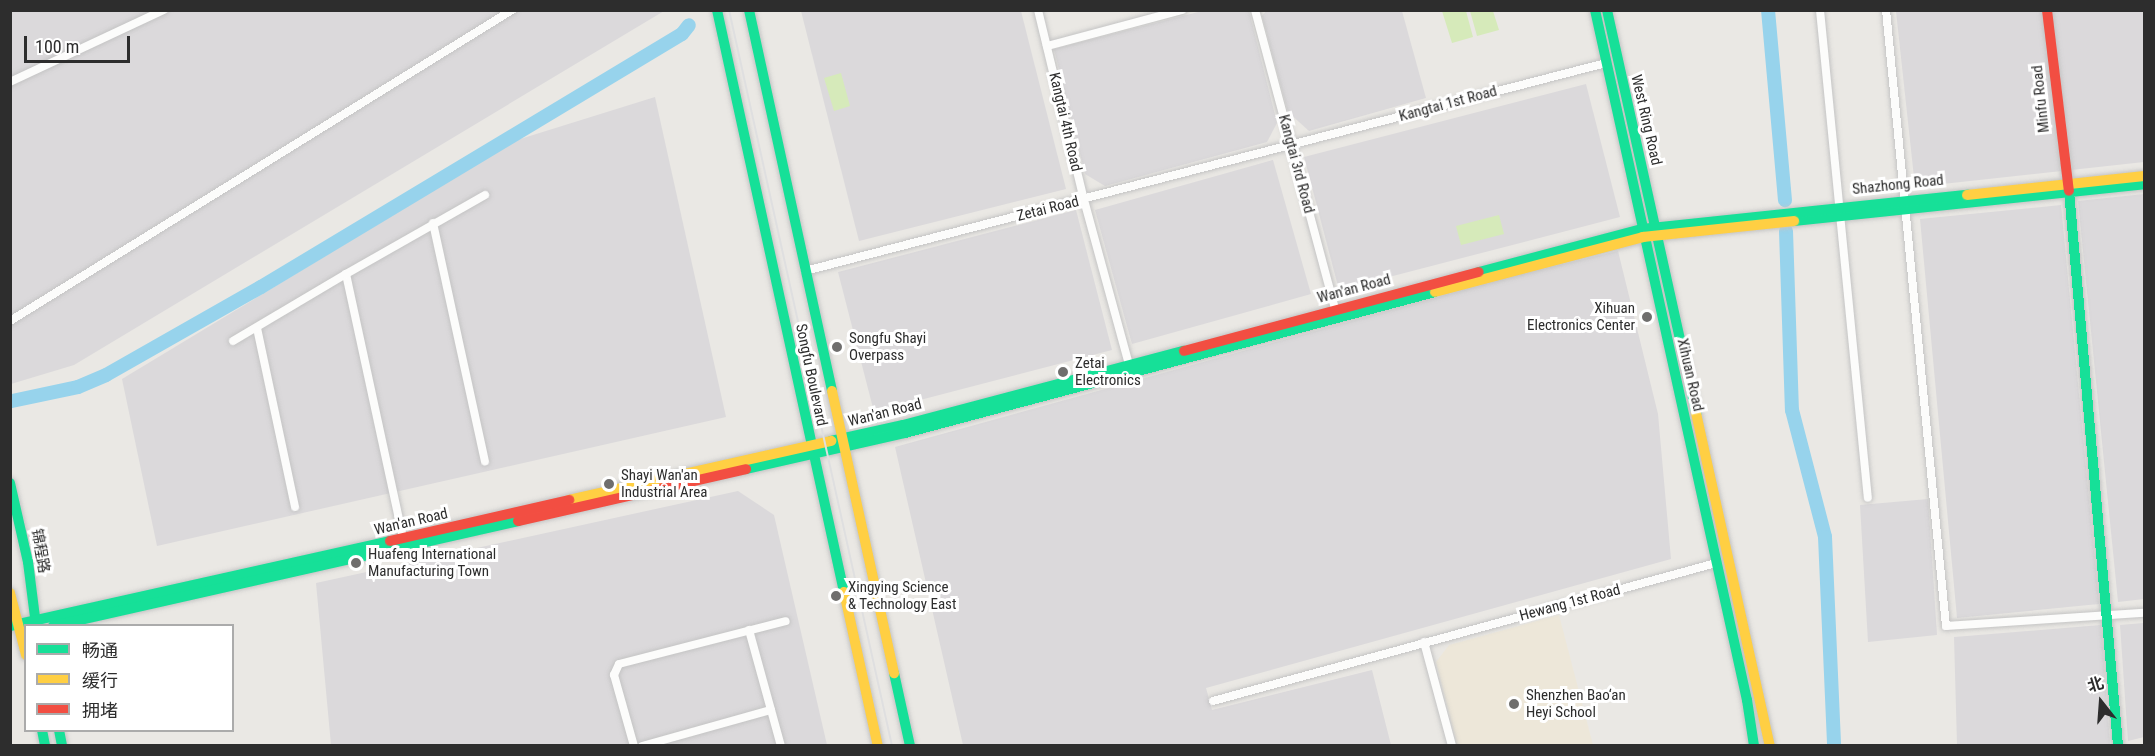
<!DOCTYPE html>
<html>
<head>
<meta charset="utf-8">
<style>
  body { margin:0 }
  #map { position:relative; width:2155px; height:756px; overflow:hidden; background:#eae8e4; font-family:"Roboto Condensed","Noto Sans SC",sans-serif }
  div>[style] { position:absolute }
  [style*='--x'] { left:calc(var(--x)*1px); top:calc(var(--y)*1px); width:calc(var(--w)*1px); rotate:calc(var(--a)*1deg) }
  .industrial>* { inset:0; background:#dbd9db }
  .education>* { inset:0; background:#ede7d9 }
  .pitch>* { inset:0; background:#d6eaba }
  .river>* { height:14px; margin:-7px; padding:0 7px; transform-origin:7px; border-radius:7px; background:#97d3ec }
  .roads { filter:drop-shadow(0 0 2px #c4c4c4) drop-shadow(0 0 2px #c4c4c4) }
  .street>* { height:8px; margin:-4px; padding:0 4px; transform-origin:4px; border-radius:4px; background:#fcfcfb }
  .fast>* { height:10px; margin:-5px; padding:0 5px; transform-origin:5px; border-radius:5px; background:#16e098 }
  .slow>* { height:10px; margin:-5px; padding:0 5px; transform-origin:5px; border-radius:5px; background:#ffcf43 }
  .jam>* { height:10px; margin:-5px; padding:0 5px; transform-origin:5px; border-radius:5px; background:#f24e42 }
  .rail>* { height:2px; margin:-1px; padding:0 1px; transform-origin:1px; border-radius:1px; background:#dfdfe0 }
  .dots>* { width:16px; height:16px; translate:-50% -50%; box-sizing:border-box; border:3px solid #fff; border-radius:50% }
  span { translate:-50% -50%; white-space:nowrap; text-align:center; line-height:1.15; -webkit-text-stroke:6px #fff; paint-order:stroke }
  .street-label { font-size:15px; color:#2d2d2d }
  .poi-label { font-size:15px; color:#2d2d2d }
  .right { translate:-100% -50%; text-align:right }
  .left { translate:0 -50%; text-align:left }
  .frame { position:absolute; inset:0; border:12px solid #2d2d2d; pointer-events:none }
  .legend { position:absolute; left:24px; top:624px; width:210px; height:108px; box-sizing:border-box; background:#fff; border:2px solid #ababab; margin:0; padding:8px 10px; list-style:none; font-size:18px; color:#2d2d2d }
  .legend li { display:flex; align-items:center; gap:12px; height:30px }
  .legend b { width:30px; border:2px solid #ababab }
  .north { position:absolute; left:2071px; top:672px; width:60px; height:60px; -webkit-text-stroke:4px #fff; paint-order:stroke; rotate:343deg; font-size:16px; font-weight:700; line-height:24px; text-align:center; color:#2d2d2d }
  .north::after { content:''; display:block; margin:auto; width:21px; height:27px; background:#2d2d2d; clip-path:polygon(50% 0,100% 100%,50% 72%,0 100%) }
  .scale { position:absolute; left:24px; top:36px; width:106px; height:27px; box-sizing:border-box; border:3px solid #2d2d2d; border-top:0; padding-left:8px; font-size:18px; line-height:21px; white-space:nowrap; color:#2d2d2d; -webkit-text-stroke:4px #fff; paint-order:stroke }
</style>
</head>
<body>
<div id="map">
  <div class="industrial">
    <i style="clip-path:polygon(1206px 10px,1249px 11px,1277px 123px,1267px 142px,1105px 186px,1085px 174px,1054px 49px)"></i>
    <i style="clip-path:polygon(10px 11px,664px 11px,74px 365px,11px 384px)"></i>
    <i style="clip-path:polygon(801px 11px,1021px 11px,1066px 189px,859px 241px)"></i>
    <i style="clip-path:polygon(1266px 11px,1402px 11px,1426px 98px,1309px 131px,1288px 112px,1262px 16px)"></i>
    <i style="clip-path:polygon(1896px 11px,2144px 11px,2144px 162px,1915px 187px)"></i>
    <i style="clip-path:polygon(1586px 84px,1620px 217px,1339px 290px,1304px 157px)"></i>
    <i style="clip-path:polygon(655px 97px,726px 417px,157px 546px,122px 379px,517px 140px)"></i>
    <i style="clip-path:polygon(1273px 160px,1311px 294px,1132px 344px,1095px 210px)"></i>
    <i style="clip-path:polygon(2144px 194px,2144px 599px,2118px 602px,2078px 201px)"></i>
    <i style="clip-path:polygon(2061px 205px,2099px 604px,1957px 618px,1920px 219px)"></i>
    <i style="clip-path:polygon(1076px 210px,1112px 350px,874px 412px,838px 272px)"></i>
    <i style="clip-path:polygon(1618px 251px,1658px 414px,1671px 559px,1206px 688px,1212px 710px,1372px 670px,1391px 745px,963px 745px,895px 447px,1525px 273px)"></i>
    <i style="clip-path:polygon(738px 491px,774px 515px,827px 745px,331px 745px,316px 583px)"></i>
    <i style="clip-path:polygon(1928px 499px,1937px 635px,1868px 642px,1860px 505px)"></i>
    <i style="clip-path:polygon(2144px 623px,2144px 737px,2128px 741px,2120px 625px)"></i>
    <i style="clip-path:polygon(2101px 625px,2110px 744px,1957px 745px,1954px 637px)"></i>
  </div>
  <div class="education">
    <i style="clip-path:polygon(1559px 615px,1593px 745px,1457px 745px,1436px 662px,1449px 645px)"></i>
  </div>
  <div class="pitch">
    <i style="clip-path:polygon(1442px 11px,1466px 11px,1473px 37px,1452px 43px)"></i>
    <i style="clip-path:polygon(1470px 11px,1493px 11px,1499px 30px,1477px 36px)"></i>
    <i style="clip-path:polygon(841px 73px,850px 106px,834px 111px,824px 78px)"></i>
    <i style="clip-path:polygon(1499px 215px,1504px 234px,1461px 245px,1456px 226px)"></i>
  </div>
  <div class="river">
    <i style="--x:1768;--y:10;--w:191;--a:84.9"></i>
    <i style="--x:1786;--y:231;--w:179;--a:88.1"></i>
    <i style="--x:1792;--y:410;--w:131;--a:75.4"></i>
    <i style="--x:1825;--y:537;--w:209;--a:87.5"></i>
    <i style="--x:12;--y:401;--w:67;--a:-12"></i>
    <i style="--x:78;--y:387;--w:30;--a:-23"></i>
    <i style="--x:106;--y:375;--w:178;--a:-29.6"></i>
    <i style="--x:261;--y:287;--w:491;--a:-31"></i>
    <i style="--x:682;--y:34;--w:11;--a:-52"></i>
  </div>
  <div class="roads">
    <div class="street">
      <i style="--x:1038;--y:10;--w:195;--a:76.4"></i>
      <i style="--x:1084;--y:200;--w:174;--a:74.7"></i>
      <i style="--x:1255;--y:10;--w:314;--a:75"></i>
      <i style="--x:1820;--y:10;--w:490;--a:84.4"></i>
      <i style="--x:1886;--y:10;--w:619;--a:84.44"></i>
      <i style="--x:1946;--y:626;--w:198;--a:-3.8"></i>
      <i style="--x:1047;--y:46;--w:140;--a:-14.9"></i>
      <i style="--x:10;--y:82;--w:170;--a:-25.1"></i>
      <i style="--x:433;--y:223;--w:244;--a:77.7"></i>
      <i style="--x:805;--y:271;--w:828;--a:-14.56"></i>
      <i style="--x:346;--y:274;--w:274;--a:77.8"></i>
      <i style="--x:10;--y:321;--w:591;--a:-31.78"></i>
      <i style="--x:257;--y:328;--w:183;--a:78"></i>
      <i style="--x:233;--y:341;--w:131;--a:-30.7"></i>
      <i style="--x:346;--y:274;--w:160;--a:-29.6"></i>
      <i style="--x:749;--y:630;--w:120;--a:74.6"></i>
      <i style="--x:1424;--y:642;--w:108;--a:74.9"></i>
      <i style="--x:1213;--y:701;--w:522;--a:-15.34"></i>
      <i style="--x:634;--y:746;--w:74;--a:-105.7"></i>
      <i style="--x:614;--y:675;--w:12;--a:-66"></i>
      <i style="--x:619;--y:664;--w:172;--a:-14.4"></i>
      <i style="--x:642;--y:746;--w:134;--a:-15.6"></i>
    </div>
    <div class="fast">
      <i style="--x:717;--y:10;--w:596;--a:77.69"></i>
      <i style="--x:749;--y:10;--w:390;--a:77.7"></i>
      <i style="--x:1595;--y:10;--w:707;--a:77.58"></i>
      <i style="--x:1747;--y:700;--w:47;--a:81.3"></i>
      <i style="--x:1607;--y:10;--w:413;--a:77.5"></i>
      <i style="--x:2069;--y:191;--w:557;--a:84.95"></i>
      <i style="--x:1794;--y:221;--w:352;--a:-6"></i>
      <i style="--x:1479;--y:272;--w:169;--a:-14.8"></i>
      <i style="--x:1642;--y:229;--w:327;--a:-6"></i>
      <i style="--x:831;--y:441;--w:74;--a:-12.5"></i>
      <i style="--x:903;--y:425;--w:291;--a:-14.8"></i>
      <i style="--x:746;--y:469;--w:163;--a:-12.8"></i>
      <i style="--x:905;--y:433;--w:548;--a:-14.9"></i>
      <i style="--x:10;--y:483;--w:81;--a:77.2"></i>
      <i style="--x:28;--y:562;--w:64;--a:82.8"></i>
      <i style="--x:10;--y:626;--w:389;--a:-12.6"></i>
      <i style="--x:53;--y:626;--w:477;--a:-12.7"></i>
      <i style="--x:894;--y:673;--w:75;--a:77.6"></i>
      <i style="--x:42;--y:730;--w:16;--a:79"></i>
      <i style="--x:59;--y:730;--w:16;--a:79"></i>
    </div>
    <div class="slow">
      <i style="--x:1967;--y:195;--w:178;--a:-6.1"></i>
      <i style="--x:1435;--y:292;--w:215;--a:-14.8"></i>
      <i style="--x:1643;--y:237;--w:152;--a:-6"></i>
      <i style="--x:832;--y:391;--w:289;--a:77.6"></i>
      <i style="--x:1696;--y:413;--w:341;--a:77.5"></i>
      <i style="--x:569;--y:500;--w:269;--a:-12.7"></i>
      <i style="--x:844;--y:592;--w:158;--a:77.6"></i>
      <i style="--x:10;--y:593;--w:64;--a:75.5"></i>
    </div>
    <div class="jam">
      <i style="--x:2047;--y:10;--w:182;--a:83.1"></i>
      <i style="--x:1184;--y:351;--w:305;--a:-15"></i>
      <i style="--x:518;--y:521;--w:234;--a:-12.8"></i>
      <i style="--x:390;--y:541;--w:184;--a:-12.9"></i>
    </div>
  </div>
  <div class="rail">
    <i style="--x:729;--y:10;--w:754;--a:77.51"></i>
  </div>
  <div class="dots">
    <i style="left:1647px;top:317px;background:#6f6e6d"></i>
    <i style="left:837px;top:347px;background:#6f6e6d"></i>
    <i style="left:1063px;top:372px;background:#6f6e6d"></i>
    <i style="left:609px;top:484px;background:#6f6e6d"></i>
    <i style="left:356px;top:563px;background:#6f6e6d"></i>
    <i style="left:836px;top:596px;background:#6f6e6d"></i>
    <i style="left:1514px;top:704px;background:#6f6e6d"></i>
  </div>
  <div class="street-label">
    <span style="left:2041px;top:99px;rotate:-96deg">Minfu Road</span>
    <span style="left:1448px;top:104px;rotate:-15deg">Kangtai 1st Road</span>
    <span style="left:1646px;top:120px;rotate:77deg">West Ring Road</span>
    <span style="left:1065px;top:122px;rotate:77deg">Kangtai 4th Road</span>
    <span style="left:1296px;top:164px;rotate:75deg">Kangtai 3rd Road</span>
    <span style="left:1898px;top:185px;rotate:-6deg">Shazhong Road</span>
    <span style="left:1048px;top:209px;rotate:-14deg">Zetai Road</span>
    <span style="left:1354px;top:289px;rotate:-15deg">Wan'an Road</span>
    <span style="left:811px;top:375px;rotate:78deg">Songfu Boulevard</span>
    <span style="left:1690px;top:375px;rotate:77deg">Xihuan Road</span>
    <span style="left:885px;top:413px;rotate:-14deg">Wan'an Road</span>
    <span style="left:411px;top:522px;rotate:-13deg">Wan'an Road</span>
    <span style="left:40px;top:551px;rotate:80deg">锦程路</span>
    <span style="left:1570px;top:603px;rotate:-15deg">Hewang 1st Road</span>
  </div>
  <div class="poi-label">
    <span class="right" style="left:1635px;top:317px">Xihuan<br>Electronics Center</span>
    <span class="left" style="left:849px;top:347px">Songfu Shayi<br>Overpass</span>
    <span class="left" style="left:1075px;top:372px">Zetai<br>Electronics</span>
    <span class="left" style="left:621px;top:484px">Shayi Wan'an<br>Industrial Area</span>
    <span class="left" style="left:368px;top:563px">Huafeng International<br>Manufacturing Town</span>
    <span class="left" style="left:848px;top:596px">Xingying Science<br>&amp; Technology East</span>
    <span class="left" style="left:1526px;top:704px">Shenzhen Bao‘an<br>Heyi School</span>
  </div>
  <div class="frame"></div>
  <ul class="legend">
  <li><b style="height:8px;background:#16e098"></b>畅通</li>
  <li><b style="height:8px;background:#ffcf43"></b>缓行</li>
  <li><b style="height:8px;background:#f24e42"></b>拥堵</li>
  </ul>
  <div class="north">北</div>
  <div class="scale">100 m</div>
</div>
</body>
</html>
